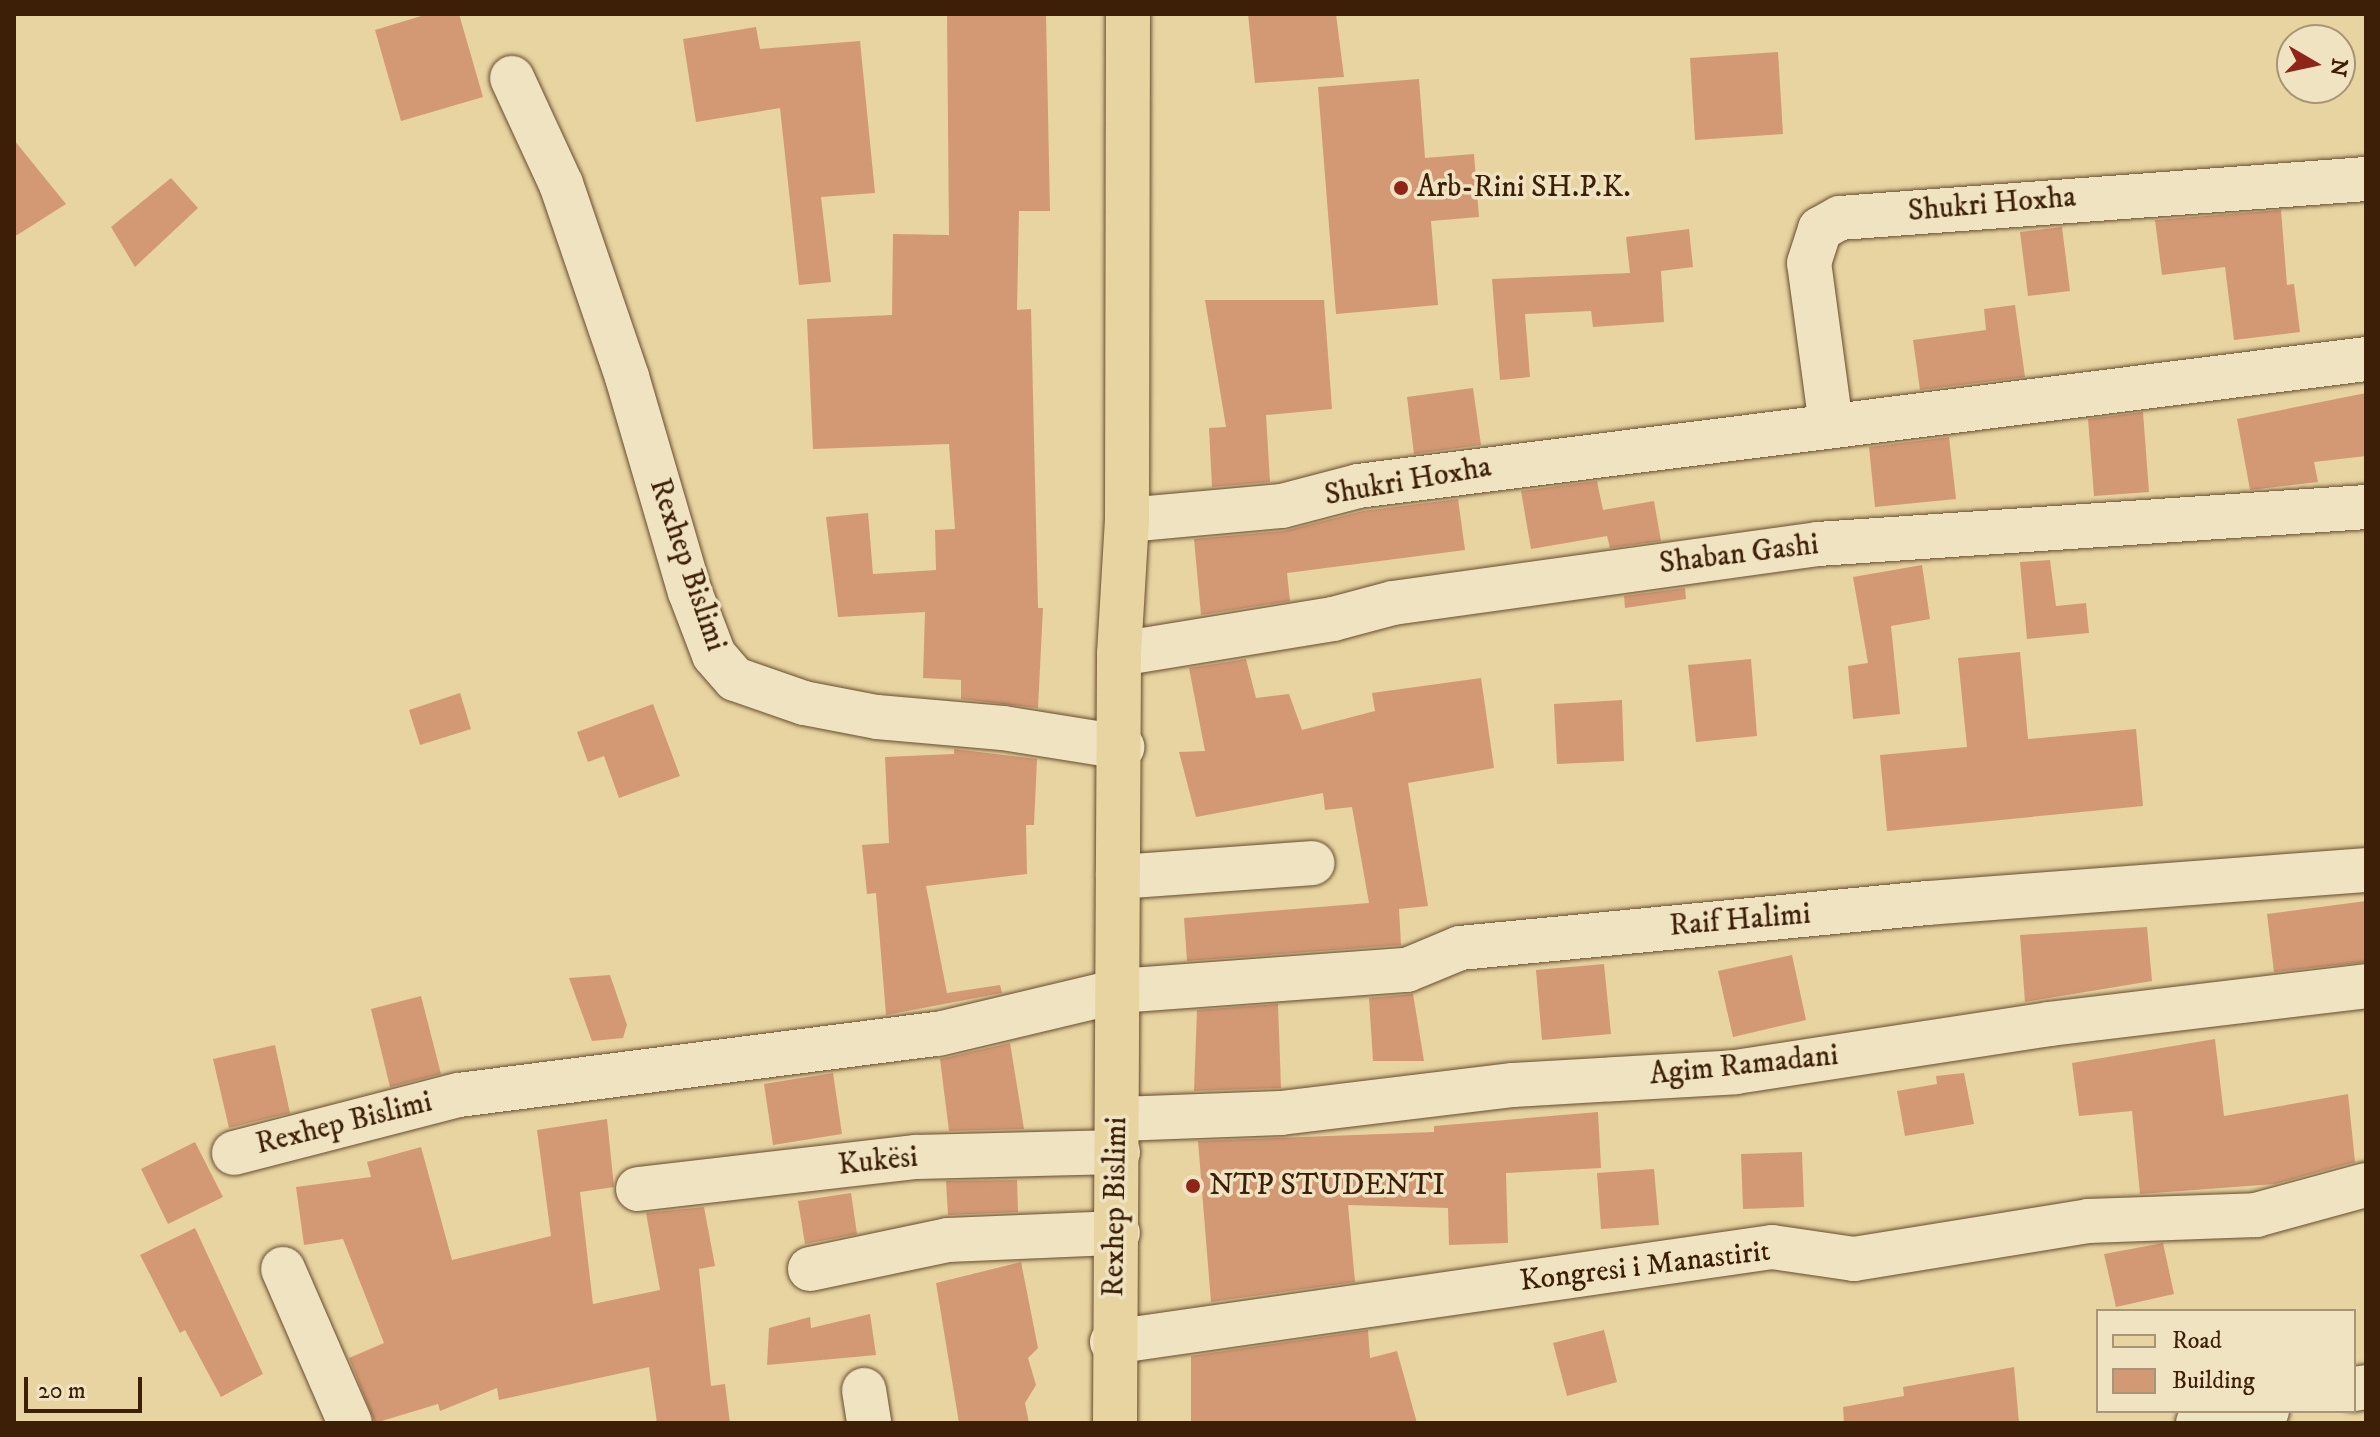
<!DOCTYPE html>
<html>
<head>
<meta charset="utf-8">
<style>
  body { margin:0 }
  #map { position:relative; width:2380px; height:1437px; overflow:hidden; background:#e7d4a1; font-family:"IM FELL DW Pica",serif }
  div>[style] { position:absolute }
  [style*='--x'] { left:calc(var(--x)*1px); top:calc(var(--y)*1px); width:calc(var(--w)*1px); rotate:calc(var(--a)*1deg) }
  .building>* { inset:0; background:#d39974 }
  .roads { filter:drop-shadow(0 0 2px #684c2e) drop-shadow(0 0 2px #684c2e) }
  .minor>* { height:44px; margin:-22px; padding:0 22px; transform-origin:22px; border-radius:22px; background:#efe3c2 }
  .major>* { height:44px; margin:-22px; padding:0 22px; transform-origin:22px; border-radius:22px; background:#e7d4a1 }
  .dots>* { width:22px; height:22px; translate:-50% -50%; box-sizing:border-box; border:4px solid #efe3c2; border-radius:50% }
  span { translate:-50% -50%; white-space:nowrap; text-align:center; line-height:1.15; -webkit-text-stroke:7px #efe3c2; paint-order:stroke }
  .poi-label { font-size:30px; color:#3d1f08 }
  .left { translate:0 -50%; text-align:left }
  .street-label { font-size:30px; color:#3d1f08 }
  .frame { position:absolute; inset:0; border:16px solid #3d1f08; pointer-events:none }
  .legend { position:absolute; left:2096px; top:1309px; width:260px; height:104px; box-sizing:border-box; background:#efe3c2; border:2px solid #a89578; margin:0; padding:10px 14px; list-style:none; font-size:24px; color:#3d1f08 }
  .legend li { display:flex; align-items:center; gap:16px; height:40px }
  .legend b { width:40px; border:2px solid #a89578 }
  .north { position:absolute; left:2276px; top:24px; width:80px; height:80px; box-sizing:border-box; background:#efe3c2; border:2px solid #a89578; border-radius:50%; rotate:99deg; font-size:22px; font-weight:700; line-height:32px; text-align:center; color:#3d1f08 }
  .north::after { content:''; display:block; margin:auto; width:28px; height:36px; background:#8f2418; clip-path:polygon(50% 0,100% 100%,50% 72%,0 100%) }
  .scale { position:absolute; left:24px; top:1377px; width:118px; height:36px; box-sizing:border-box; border:4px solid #3d1f08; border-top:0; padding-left:10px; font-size:24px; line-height:28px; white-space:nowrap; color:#3d1f08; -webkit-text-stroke:6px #efe3c2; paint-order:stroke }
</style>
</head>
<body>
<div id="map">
  <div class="building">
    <i style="clip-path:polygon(428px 14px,459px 14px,483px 97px,401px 121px,375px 30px)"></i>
    <i style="clip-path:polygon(947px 14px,1046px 14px,1050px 211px,1019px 211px,1017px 310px,1031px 309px,1038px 608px,1043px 608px,1038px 708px,961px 699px,961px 680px,923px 678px,925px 612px,838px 617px,826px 517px,868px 513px,873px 574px,936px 570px,935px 530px,955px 529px,949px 444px,813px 449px,807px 319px,892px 315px,893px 234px,949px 235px)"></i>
    <i style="clip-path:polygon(1248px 14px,1336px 14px,1344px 77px,1255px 83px)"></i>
    <i style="clip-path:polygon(756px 27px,760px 49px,860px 41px,875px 193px,821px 197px,831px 282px,799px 285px,780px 108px,696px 122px,683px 39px)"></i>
    <i style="clip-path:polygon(1778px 52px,1783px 134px,1695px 140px,1690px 58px)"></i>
    <i style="clip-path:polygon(1419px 79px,1425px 158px,1474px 154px,1479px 217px,1431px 221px,1438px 305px,1336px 314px,1318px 87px)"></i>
    <i style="clip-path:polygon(14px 140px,66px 204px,14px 237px)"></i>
    <i style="clip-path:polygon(171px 178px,198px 208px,135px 267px,111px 227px)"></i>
    <i style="clip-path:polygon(2281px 210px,2287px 285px,2294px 284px,2300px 332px,2234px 340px,2225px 267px,2162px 275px,2155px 220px)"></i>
    <i style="clip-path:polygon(2062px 227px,2070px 291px,2028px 296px,2020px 232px)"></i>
    <i style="clip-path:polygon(1689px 229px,1693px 267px,1661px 271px,1664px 322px,1593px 327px,1591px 311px,1525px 314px,1530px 377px,1500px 380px,1492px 279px,1630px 273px,1626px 237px)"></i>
    <i style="clip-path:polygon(1205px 300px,1324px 300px,1332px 409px,1266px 415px,1270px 482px,1212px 487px,1209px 428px,1226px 427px)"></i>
    <i style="clip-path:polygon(2015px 305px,2025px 377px,1920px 390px,1913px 340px,1986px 330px,1984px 309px)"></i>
    <i style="clip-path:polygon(1473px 388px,1481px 445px,1414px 454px,1407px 397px)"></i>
    <i style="clip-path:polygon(2366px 393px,2366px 456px,2314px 462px,2318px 482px,2250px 490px,2237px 419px)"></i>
    <i style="clip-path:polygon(2143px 412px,2149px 492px,2094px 496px,2088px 419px)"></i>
    <i style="clip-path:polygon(1949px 437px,1956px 499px,1875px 507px,1869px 447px)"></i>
    <i style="clip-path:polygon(1597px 481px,1603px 510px,1654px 501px,1661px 541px,1610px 548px,1607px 536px,1531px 549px,1521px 491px)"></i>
    <i style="clip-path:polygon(1458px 499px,1465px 550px,1287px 573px,1290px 601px,1201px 615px,1194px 539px,1284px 531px,1363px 511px)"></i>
    <i style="clip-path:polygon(2050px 560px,2056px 606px,2086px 603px,2089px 633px,2027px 639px,2020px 562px)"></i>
    <i style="clip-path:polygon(1922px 565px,1930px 619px,1891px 626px,1900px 714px,1853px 719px,1848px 666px,1868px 663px,1853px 577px)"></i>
    <i style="clip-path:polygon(1685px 588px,1686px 599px,1625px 608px,1624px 596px)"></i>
    <i style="clip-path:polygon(2020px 652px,2028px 739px,2136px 729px,2143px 806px,1887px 831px,1880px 755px,1967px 747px,1958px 658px)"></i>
    <i style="clip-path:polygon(1246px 659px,1256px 698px,1289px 694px,1302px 730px,1375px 711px,1372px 693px,1481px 678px,1494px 768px,1408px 783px,1428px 906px,1399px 909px,1401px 945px,1187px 961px,1184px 918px,1369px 903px,1352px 807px,1325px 810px,1323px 793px,1196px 817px,1179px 752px,1205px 751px,1189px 668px)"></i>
    <i style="clip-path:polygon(1751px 659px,1757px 736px,1696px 742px,1688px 665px)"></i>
    <i style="clip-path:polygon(460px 693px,471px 729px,420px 745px,409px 710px)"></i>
    <i style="clip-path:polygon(1622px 700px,1624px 761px,1557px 764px,1554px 704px)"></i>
    <i style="clip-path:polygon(653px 704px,680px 776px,619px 798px,604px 756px,588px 762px,577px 732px)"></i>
    <i style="clip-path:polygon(954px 749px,1037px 759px,1034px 825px,1026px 825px,1027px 874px,926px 886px,947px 993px,1000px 985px,1002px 993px,886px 1015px,876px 893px,867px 894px,862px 845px,889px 843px,885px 757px,954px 754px)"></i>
    <i style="clip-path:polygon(2366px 901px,2366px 962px,2274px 972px,2267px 914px)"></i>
    <i style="clip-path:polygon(2147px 927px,2152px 981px,2025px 1002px,2020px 935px)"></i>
    <i style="clip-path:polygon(1792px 955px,1806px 1020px,1733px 1037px,1718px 971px)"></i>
    <i style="clip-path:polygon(1604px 964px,1611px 1034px,1542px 1040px,1536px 970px)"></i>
    <i style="clip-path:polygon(610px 975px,627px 1025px,623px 1038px,592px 1041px,569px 978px)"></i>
    <i style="clip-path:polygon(1413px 994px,1424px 1061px,1373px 1061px,1369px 998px)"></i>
    <i style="clip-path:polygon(421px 996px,441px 1074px,390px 1087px,371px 1009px)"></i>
    <i style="clip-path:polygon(1278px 1004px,1281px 1088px,1194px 1091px,1197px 1010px)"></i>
    <i style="clip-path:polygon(2215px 1039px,2224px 1116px,2348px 1094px,2355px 1162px,2275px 1184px,2140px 1194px,2132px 1111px,2079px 1116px,2072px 1063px)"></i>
    <i style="clip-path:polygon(1010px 1043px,1024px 1129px,949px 1131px,940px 1059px)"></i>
    <i style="clip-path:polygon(275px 1045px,290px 1113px,229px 1128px,213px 1059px)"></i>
    <i style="clip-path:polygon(833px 1073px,842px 1134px,773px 1145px,764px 1084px)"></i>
    <i style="clip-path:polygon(1964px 1073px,1974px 1124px,1905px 1136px,1897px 1091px,1937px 1084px,1936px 1076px)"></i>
    <i style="clip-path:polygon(1598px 1112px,1601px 1168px,1506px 1173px,1508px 1243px,1449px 1245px,1448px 1208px,1348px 1205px,1355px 1282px,1211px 1302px,1198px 1141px,1434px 1132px,1434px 1126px)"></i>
    <i style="clip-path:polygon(607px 1119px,614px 1187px,580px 1192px,593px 1304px,660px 1290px,646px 1213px,704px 1207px,715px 1266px,699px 1269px,711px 1386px,725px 1384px,730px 1423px,657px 1423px,649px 1367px,499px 1400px,497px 1388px,440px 1411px,438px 1404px,375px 1423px,349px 1358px,384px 1343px,343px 1239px,304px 1245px,296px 1187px,371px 1177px,367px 1162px,421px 1147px,452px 1260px,551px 1236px,537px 1130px)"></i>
    <i style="clip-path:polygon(195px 1142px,223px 1197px,168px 1224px,141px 1169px)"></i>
    <i style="clip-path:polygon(1802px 1152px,1804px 1207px,1743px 1209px,1741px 1154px)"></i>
    <i style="clip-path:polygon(1654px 1169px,1659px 1225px,1601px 1229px,1597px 1173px)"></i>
    <i style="clip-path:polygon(1017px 1180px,1018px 1212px,948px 1215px,946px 1181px)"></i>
    <i style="clip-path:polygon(851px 1193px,857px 1234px,805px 1244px,798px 1201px)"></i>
    <i style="clip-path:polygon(195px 1228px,263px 1374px,221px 1397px,185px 1330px,180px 1333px,140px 1255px)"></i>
    <i style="clip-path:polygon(2163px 1243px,2174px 1294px,2116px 1307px,2104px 1254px)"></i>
    <i style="clip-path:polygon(1021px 1262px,1038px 1348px,1028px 1358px,1036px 1385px,1025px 1403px,1029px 1423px,959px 1423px,936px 1283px)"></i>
    <i style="clip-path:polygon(870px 1314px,876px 1355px,767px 1365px,769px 1328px,810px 1317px,811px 1328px)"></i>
    <i style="clip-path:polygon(1368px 1330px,1370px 1358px,1397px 1351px,1417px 1423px,1191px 1423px,1191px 1356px)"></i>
    <i style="clip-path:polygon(1604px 1330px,1617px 1382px,1567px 1396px,1553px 1343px)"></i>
    <i style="clip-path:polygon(2014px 1367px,2019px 1423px,1844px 1423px,1843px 1407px,1904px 1396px,1903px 1387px)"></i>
  </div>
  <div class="roads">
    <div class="minor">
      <i style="--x:512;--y:78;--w:117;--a:65.2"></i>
      <i style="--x:561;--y:184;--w:204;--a:71.1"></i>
      <i style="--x:627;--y:377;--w:224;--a:73.7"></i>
      <i style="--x:690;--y:592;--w:67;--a:69.1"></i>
      <i style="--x:714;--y:655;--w:32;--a:49"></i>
      <i style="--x:735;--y:679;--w:73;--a:19.2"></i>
      <i style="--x:804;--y:703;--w:74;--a:10.9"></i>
      <i style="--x:877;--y:717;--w:126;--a:5"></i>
      <i style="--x:1003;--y:728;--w:121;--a:9.1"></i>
      <i style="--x:1831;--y:425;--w:163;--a:-97.7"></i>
      <i style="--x:1809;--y:263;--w:36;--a:-72"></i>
      <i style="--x:1820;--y:229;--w:23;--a:-29"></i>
      <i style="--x:1840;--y:218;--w:527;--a:-4.24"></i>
      <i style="--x:1127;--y:520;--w:156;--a:-5.2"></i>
      <i style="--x:1282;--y:506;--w:79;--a:-14.7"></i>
      <i style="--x:1358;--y:486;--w:1016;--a:-7.18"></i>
      <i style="--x:1119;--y:654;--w:217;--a:-9.3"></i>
      <i style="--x:1333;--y:619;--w:62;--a:-14.9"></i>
      <i style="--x:1393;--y:603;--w:429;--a:-7.9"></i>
      <i style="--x:1818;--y:544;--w:549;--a:-3.86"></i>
      <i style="--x:1118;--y:877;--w:195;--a:-4.1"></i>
      <i style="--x:1119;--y:1119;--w:162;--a:-2.1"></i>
      <i style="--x:1281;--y:1113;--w:234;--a:-6.9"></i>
      <i style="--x:1513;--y:1085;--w:223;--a:-3.3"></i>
      <i style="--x:1736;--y:1072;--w:317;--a:-8.7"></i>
      <i style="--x:2049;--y:1024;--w:319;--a:-6.8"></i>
      <i style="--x:234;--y:1153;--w:232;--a:-14.5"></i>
      <i style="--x:459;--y:1095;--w:483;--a:-7.3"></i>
      <i style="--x:938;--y:1034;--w:185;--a:-13.4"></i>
      <i style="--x:1118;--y:991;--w:290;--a:-4.2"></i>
      <i style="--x:1407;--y:970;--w:57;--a:-22.5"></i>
      <i style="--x:1460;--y:948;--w:470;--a:-5.5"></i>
      <i style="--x:1928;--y:903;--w:439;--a:-4.3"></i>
      <i style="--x:638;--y:1189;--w:280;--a:-6.6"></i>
      <i style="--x:916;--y:1157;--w:202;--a:-1.4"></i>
      <i style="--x:283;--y:1269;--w:168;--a:66.5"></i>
      <i style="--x:810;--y:1269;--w:141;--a:-11.9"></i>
      <i style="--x:948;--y:1240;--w:170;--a:-2.4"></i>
      <i style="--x:1112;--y:1342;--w:667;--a:-8.19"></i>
      <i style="--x:1772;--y:1247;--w:83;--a:8.3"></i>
      <i style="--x:1854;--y:1259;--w:237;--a:-9.2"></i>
      <i style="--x:2088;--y:1221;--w:168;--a:-2"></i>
      <i style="--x:2256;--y:1215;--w:114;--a:-15.3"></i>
      <i style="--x:2354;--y:1389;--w:12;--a:-9"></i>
      <i style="--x:864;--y:1390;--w:33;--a:81"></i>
      <i style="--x:2198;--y:1423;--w:70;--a:-9.9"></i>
    </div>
    <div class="major">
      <i style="--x:1115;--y:1423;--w:769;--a:-89.7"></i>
      <i style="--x:1119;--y:654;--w:134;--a:-86.6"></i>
      <i style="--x:1127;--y:520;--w:506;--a:-89.89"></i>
    </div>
  </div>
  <div class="dots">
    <i style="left:1401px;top:188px;background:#8f2418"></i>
    <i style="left:1193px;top:1186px;background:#8f2418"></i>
  </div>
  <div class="poi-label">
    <span class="left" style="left:1417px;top:188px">Arb-Rini SH.P.K.</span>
    <span class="left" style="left:1209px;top:1186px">NTP STUDENTI</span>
  </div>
  <div class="street-label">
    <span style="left:1992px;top:205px;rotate:-5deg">Shukri Hoxha</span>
    <span style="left:1408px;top:482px;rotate:-10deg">Shukri Hoxha</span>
    <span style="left:1739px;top:555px;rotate:-7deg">Shaban Gashi</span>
    <span style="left:687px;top:565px;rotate:71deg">Rexhep Bislimi</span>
    <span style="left:1740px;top:921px;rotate:-5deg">Raif Halimi</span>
    <span style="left:1744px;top:1066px;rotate:-6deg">Agim Ramadani</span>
    <span style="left:344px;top:1124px;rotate:-14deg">Rexhep Bislimi</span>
    <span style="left:878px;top:1162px;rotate:-6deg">Kukësi</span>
    <span style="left:1116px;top:1207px;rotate:-89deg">Rexhep Bislimi</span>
    <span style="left:1645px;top:1267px;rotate:-7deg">Kongresi i Manastirit</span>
  </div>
  <div class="frame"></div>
  <ul class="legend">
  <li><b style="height:10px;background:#e7d4a1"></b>Road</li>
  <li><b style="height:22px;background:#d39974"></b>Building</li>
  </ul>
  <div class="north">N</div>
  <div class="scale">20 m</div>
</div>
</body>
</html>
